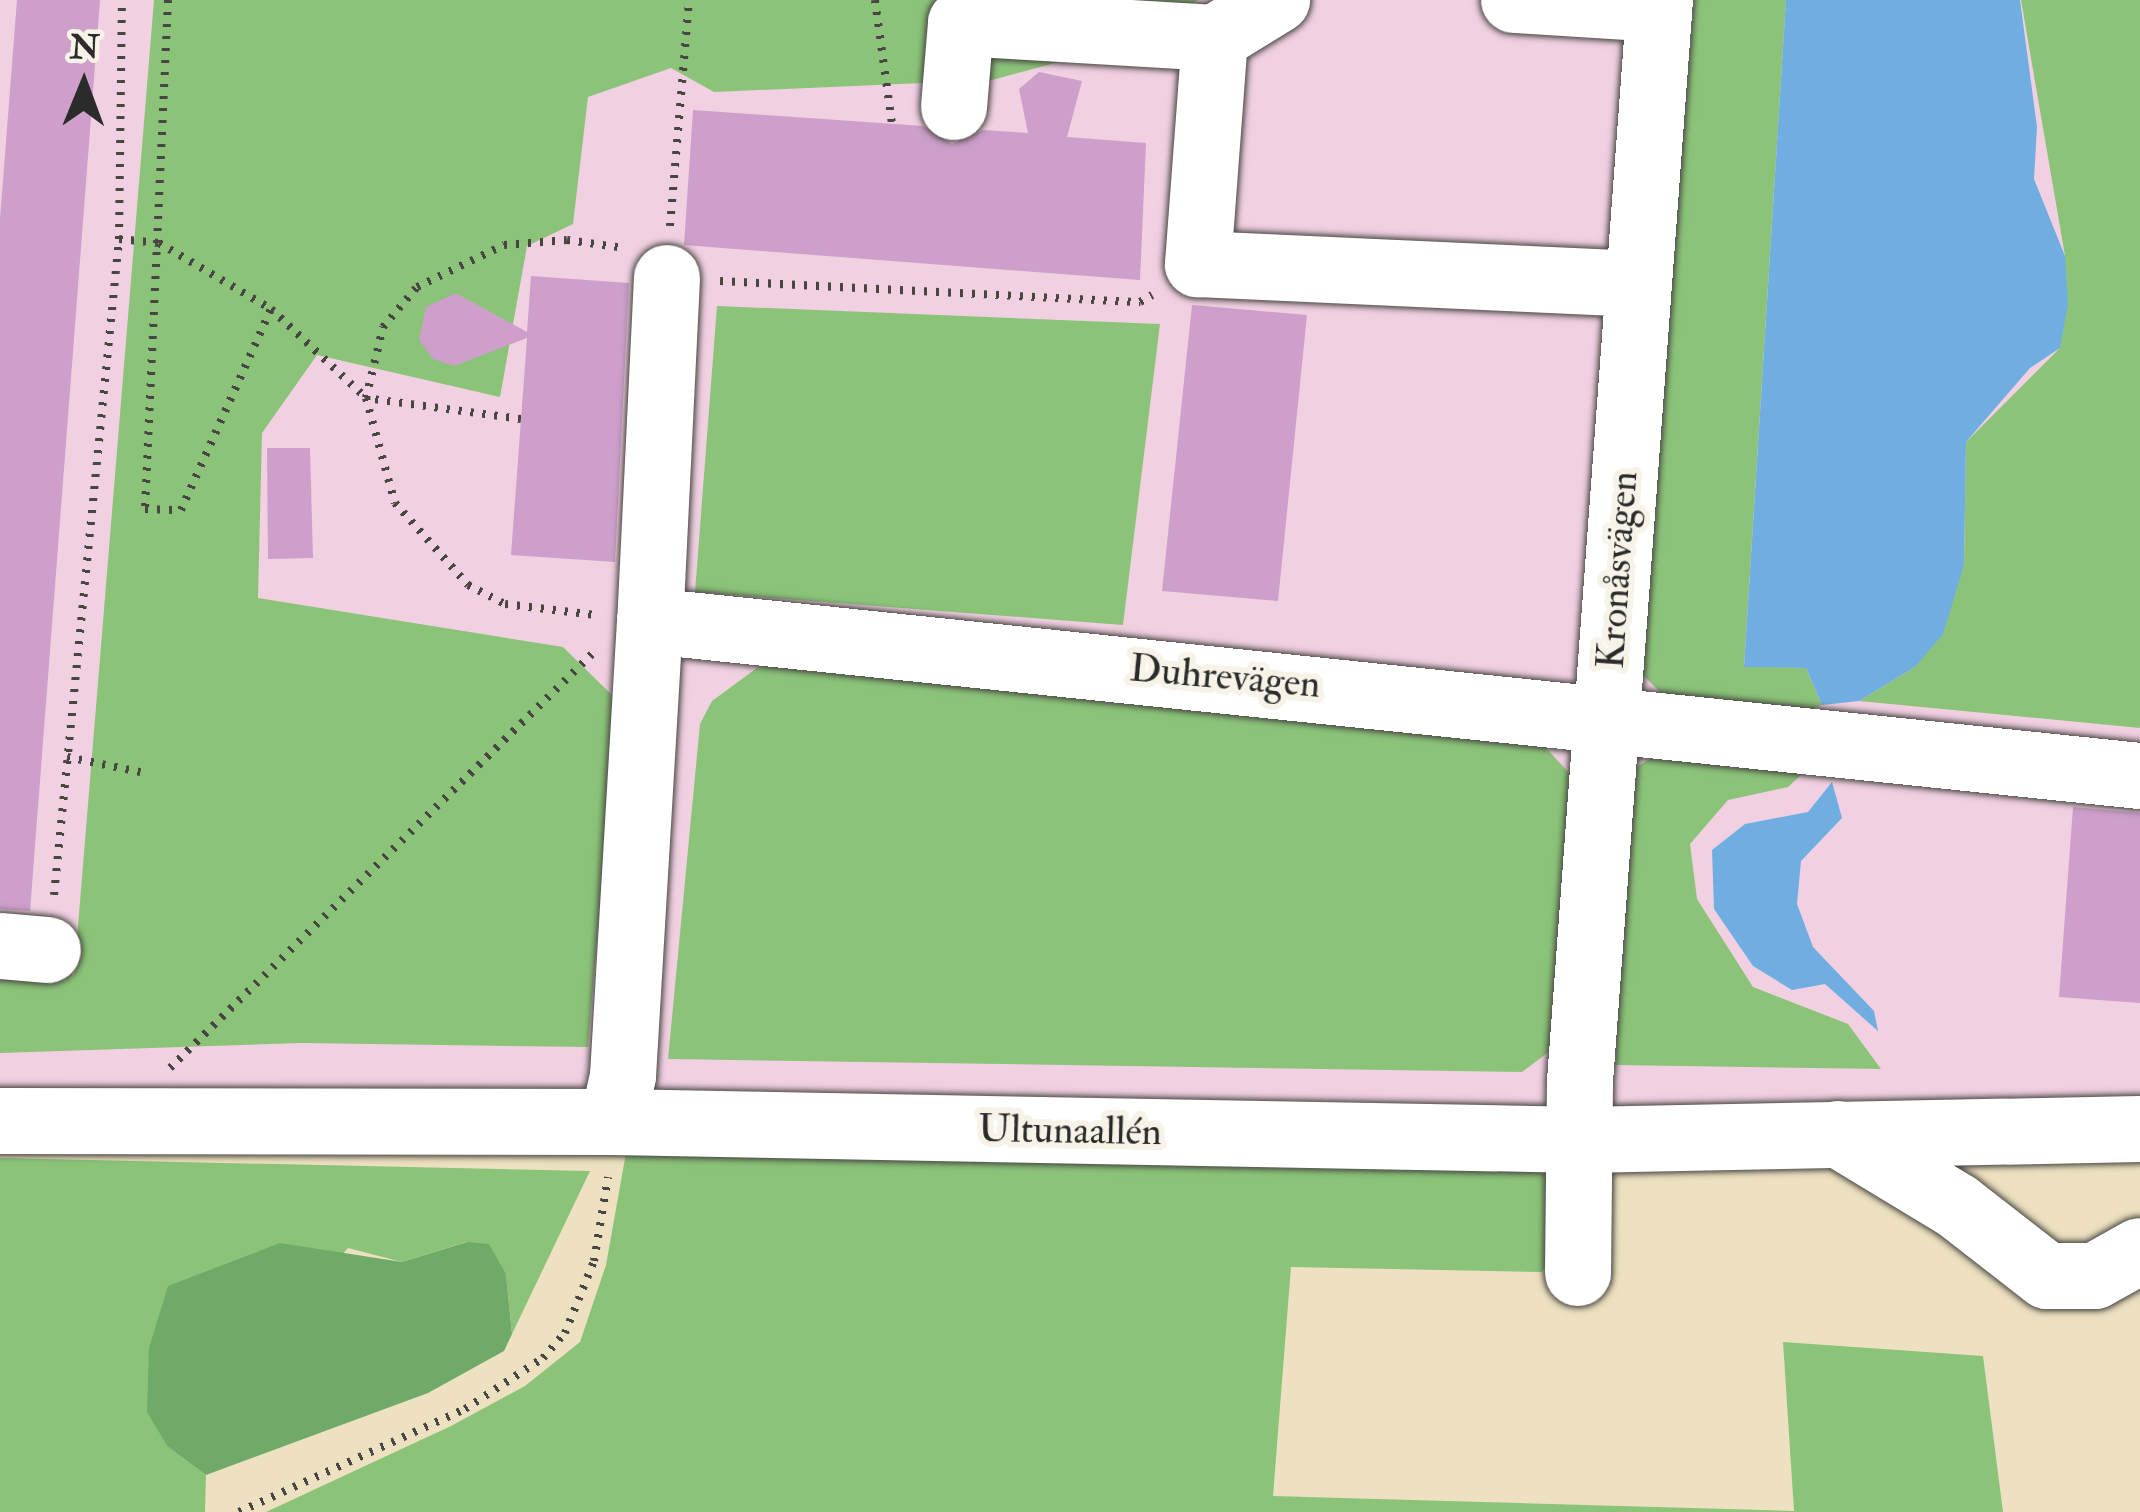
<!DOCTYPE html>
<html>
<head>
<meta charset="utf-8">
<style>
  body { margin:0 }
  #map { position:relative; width:2140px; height:1512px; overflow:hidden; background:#eee1c1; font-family:"IM FELL Double Pica",serif }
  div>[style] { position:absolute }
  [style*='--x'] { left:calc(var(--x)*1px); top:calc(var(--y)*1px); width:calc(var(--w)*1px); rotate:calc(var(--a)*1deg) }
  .built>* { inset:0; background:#f1d0e2 }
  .green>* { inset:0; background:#8bc479 }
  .forest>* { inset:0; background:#70aa69 }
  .water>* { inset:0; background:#70aee2 }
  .building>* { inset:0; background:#cd9fca }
  .path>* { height:8px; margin-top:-4px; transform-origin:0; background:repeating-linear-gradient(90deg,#484642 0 3px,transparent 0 12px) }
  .roads { filter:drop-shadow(0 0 3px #484642) drop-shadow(0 0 3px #484642) }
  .minor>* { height:66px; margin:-33px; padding:0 33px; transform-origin:33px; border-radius:33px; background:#fff }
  span { translate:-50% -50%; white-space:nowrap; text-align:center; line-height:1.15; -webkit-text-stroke:12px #f7f3e8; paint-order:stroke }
  .street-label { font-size:39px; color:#2b2b2b }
  .north { position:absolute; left:24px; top:24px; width:120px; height:120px; -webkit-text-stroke:9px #f7f3e8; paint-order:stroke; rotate:1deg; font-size:33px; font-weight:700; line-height:48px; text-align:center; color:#2b2b2b }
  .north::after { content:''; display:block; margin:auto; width:42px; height:54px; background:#2b2b2b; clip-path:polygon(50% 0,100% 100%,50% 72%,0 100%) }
</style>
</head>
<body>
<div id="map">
  <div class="built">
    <i style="clip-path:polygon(0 0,2140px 0,2140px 1160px,0 1096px)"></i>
  </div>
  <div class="green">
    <i style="clip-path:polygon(154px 0,1198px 0,1115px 47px,992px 80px,714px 92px,671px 68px,588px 97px,573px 224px,527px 246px,500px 397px,317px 355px,262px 433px,258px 598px,563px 647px,617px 700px,588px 1047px,302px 1043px,0 1053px,0 962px,74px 975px)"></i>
    <i style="clip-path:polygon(1694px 0,1786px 0,1744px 666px,1806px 668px,1822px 705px,1800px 714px,1667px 699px,1639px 671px)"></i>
    <i style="clip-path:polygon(2021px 0,2140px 0,2140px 728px,1859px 701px,1915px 667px,1964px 565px,1966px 442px,2060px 348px,2065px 256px)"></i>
    <i style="clip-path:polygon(717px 306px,1160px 324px,1123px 625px,695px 592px)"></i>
    <i style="clip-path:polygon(761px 665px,1533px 734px,1571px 775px,1550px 1051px,1522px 1072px,668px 1059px,700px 724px,712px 701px)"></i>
    <i style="clip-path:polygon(1671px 746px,1816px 761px,1788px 787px,1728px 800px,1690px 844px,1697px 899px,1753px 987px,1848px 1024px,1881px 1069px,1615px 1065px,1633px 769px)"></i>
    <i style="clip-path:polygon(627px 1147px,1526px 1161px,1544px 1174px,1553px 1201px,1550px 1259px,1542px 1272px,1291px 1267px,1273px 1496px,1794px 1511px,1783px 1342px,1983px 1356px,2003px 1512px,266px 1512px,451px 1426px,525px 1386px,580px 1342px,606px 1265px)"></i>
    <i style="clip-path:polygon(0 1158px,590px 1171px,512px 1334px,506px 1274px,466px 1242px,402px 1262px,348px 1248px,168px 1447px,206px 1475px,205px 1512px,0 1512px)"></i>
  </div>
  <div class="forest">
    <i style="clip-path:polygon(467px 1242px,489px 1244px,506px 1274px,512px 1334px,504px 1351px,428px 1393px,206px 1475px,168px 1447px,147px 1412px,149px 1348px,168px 1286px,280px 1243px,402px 1262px)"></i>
  </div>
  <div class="water">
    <i style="clip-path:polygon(1786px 0,2020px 0,2037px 127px,2034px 179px,2065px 256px,2068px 305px,2060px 348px,2030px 368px,1966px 442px,1964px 565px,1943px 634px,1915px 667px,1859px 701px,1822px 705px,1806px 668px,1744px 667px)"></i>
    <i style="clip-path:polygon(1832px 782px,1842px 818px,1801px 861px,1797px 904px,1813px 947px,1874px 1011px,1878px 1031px,1825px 984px,1792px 990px,1753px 966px,1714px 909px,1712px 850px,1745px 824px,1808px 812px)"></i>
  </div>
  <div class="building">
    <i style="clip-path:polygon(17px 0,100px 0,30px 911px,0 909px,0 219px)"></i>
    <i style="clip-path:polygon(1039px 72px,1082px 81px,1067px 137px,1146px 143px,1140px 280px,684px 245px,693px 110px,923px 126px,952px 144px,983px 130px,1028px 133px,1019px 89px)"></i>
    <i style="clip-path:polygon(531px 276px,629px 283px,615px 562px,511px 555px,527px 338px,454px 366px,433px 359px,419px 340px,426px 307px,456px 293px,527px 332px)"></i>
    <i style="clip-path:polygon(1192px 305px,1307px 315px,1278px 601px,1162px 591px)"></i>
    <i style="clip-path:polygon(267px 448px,310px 448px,313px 558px,268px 559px)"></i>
    <i style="clip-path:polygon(2073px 807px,2140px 813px,2140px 1003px,2059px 997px)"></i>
  </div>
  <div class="path">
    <i style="--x:168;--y:0;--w:510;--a:92.59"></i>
    <i style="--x:145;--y:509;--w:36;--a:2"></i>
    <i style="--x:181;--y:510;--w:220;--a:-65.9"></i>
    <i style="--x:875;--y:0;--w:125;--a:82.2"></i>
    <i style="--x:670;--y:226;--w:227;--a:-85.2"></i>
    <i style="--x:119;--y:239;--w:40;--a:5.7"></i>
    <i style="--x:159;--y:243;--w:130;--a:30.5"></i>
    <i style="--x:271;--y:309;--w:130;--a:43.1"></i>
    <i style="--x:366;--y:398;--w:109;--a:74.6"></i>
    <i style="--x:395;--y:503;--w:110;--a:48.3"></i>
    <i style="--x:468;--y:585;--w:42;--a:27.2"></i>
    <i style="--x:505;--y:604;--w:91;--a:7"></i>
    <i style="--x:720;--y:281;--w:421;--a:2.9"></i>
    <i style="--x:1140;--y:302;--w:14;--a:-30"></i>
    <i style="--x:521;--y:419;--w:156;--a:-172.3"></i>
    <i style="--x:366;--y:398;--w:73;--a:-76.5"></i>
    <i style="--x:383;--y:327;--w:52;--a:-49.6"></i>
    <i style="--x:417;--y:287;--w:97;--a:-25.8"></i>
    <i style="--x:504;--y:245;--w:63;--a:-4.5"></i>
    <i style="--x:567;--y:240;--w:59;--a:7.9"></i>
    <i style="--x:67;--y:757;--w:75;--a:11.6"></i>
    <i style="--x:54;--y:895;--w:659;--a:-84.34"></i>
    <i style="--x:119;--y:239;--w:239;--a:-89.3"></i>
    <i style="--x:170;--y:1068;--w:591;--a:-44.45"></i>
    <i style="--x:239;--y:1512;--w:248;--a:-24.5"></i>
    <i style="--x:465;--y:1409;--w:93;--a:-33.2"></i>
    <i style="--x:543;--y:1358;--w:33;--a:-49"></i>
    <i style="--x:565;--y:1333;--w:78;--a:-68.1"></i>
    <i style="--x:594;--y:1261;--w:85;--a:-80.5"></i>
  </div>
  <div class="roads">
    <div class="minor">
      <i style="--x:1514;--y:0;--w:145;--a:3.6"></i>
      <i style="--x:1215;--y:38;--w:227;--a:94.3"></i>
      <i style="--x:1198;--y:264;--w:441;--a:2.6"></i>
      <i style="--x:954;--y:107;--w:84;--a:-85.2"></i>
      <i style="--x:961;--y:23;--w:254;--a:3.4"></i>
      <i style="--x:1215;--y:38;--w:73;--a:-31.5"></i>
      <i style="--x:667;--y:278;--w:343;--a:92.8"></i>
      <i style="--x:650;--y:621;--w:1498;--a:5.94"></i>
      <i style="--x:0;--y:946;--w:48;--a:4.8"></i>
      <i style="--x:0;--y:1121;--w:613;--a:0.09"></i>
      <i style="--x:613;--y:1122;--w:969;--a:1.06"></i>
      <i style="--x:1582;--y:1140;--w:558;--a:-1.13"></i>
      <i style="--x:613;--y:1122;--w:47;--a:-77.7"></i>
      <i style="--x:623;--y:1076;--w:456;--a:-86.6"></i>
      <i style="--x:1838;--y:1134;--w:139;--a:31.2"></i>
      <i style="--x:1957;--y:1206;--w:114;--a:37.9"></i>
      <i style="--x:2047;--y:1276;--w:48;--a:0"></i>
      <i style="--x:2095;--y:1276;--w:51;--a:-29.1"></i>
      <i style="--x:1578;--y:1273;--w:192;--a:-89.4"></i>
      <i style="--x:1580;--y:1081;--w:1084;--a:-85.77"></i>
    </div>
  </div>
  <div class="street-label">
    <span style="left:1618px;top:570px;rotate:-86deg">Kronåsvägen</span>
    <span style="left:1225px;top:677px;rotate:5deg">Duhrevägen</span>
    <span style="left:1070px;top:1131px;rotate:1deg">Ultunaallén</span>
  </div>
  <div class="north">N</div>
</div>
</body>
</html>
